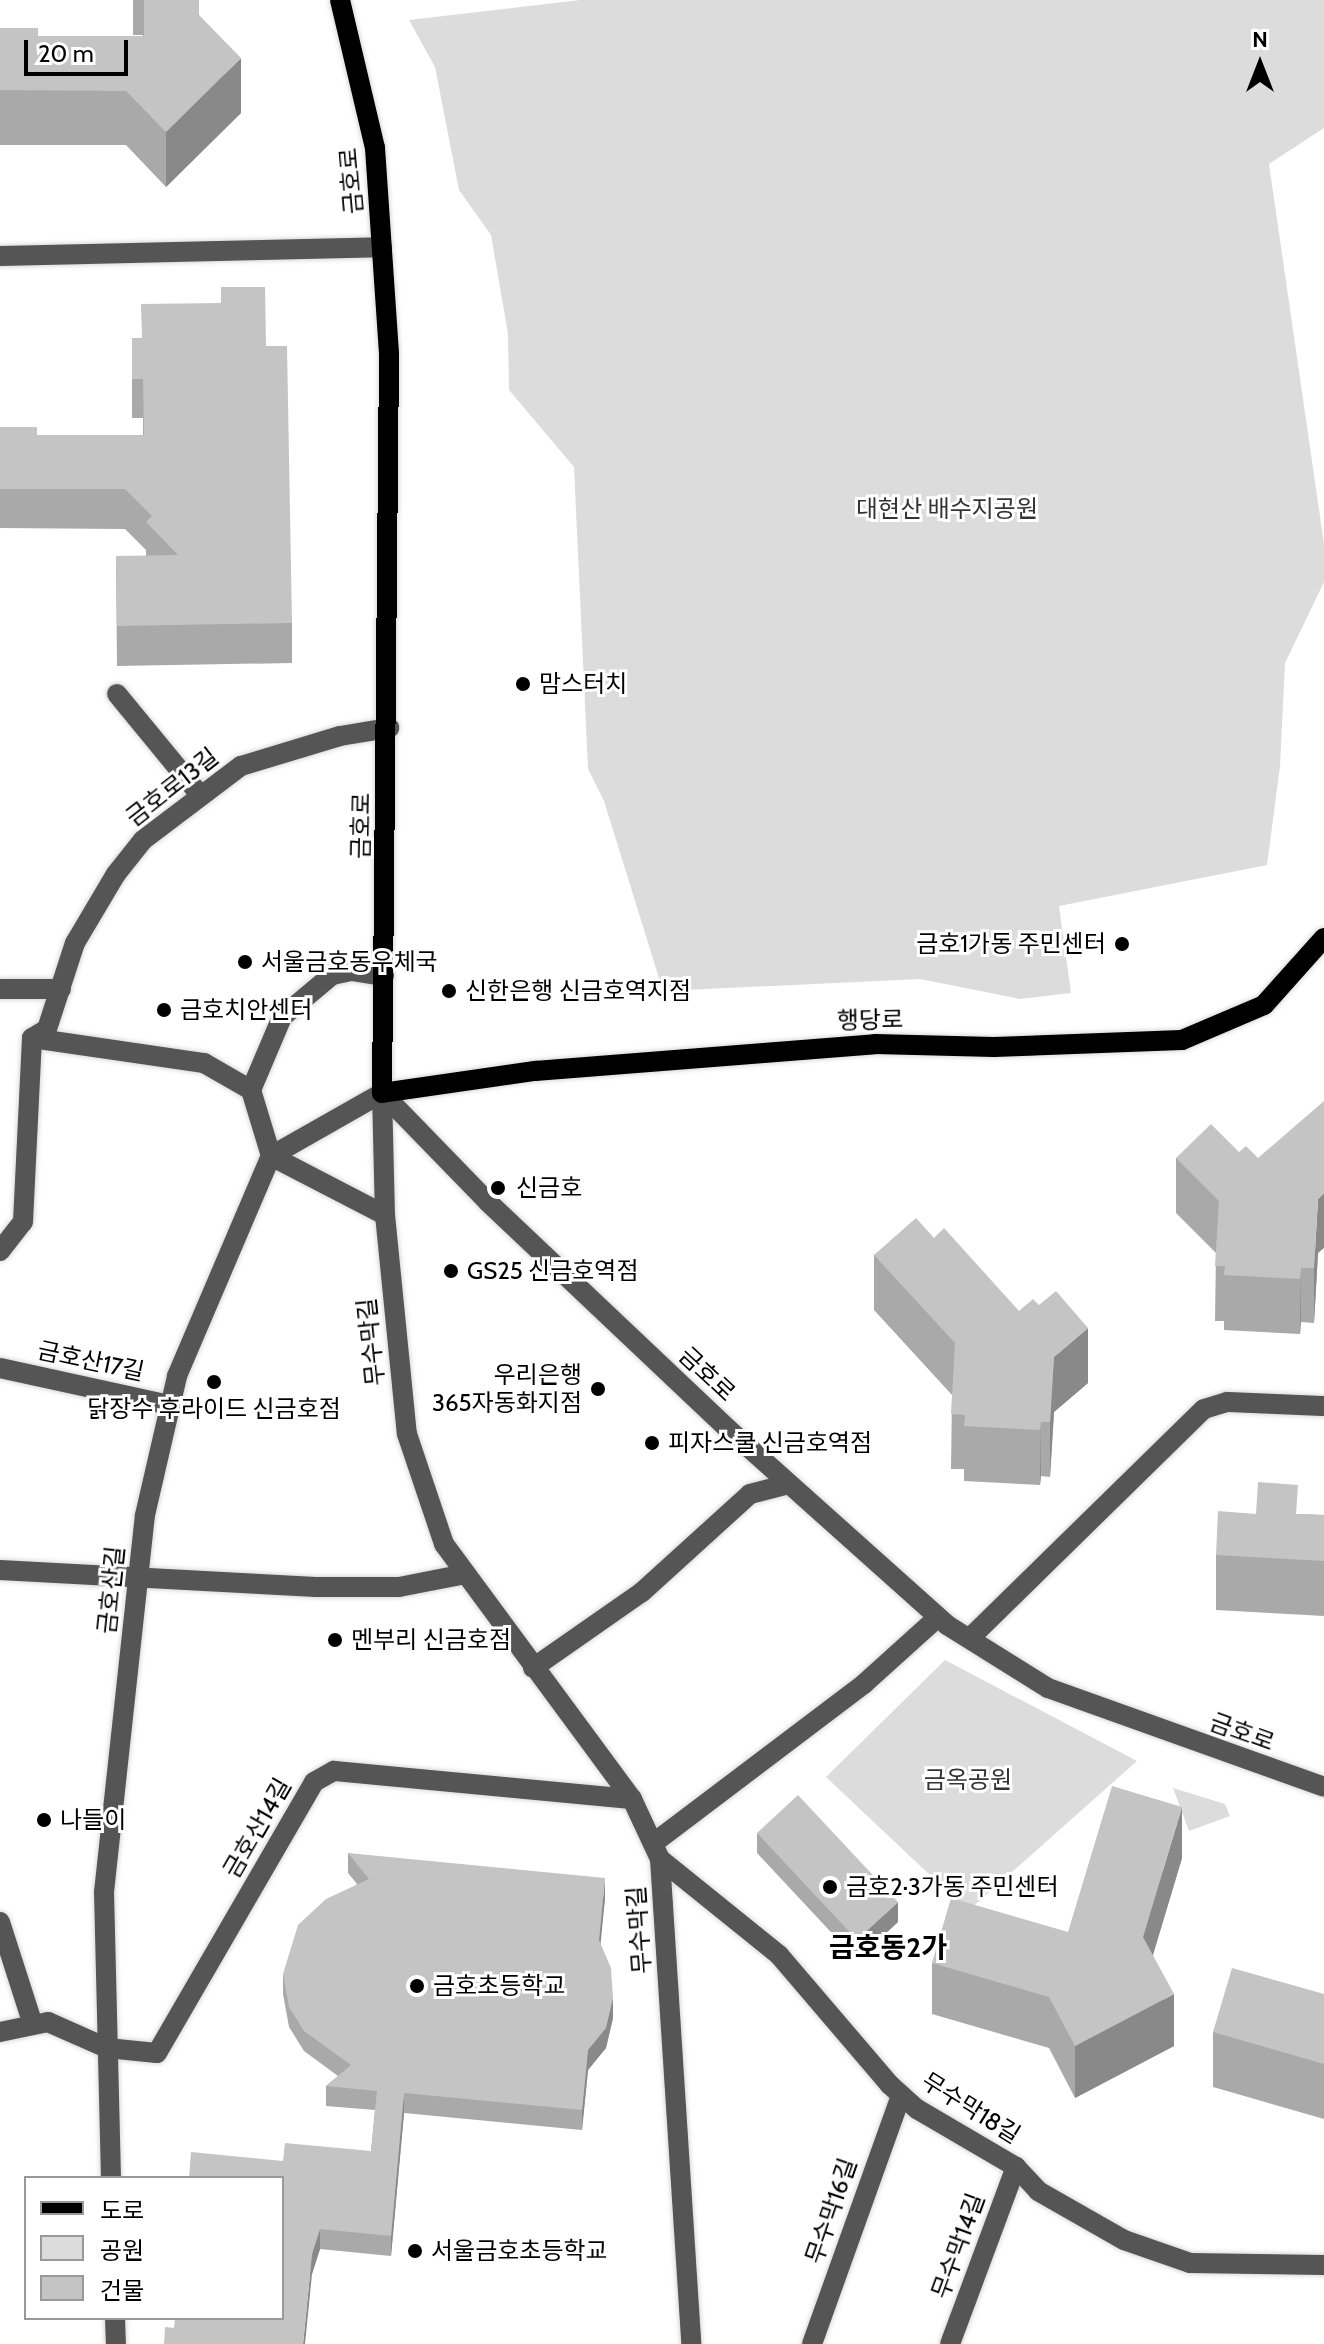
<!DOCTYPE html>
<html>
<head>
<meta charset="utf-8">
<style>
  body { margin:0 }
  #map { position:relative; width:1324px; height:2344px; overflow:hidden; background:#fff; font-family:Cabin,"Noto Sans KR",sans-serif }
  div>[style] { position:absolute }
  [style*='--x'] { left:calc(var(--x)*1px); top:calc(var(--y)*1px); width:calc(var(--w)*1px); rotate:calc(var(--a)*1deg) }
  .green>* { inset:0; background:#dcdcdc }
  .roads { filter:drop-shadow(0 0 2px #dbdbdb) drop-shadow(0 0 2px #dbdbdb) }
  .minor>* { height:20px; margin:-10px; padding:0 10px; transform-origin:10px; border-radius:10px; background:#555 }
  .major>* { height:20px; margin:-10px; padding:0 10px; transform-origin:10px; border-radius:10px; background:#000 }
  .wall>* { inset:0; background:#a9a9a9 }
  .shaded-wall>* { inset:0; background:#898989 }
  .building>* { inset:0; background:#c4c4c4 }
  .dots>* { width:22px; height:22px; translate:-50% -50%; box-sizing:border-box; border:4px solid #fff; border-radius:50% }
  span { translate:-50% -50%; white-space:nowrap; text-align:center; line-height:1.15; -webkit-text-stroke:6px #fff; paint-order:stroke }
  .street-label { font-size:24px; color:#000 }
  .park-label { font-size:24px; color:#333 }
  .poi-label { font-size:24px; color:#000 }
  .left { translate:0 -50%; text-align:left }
  .right { translate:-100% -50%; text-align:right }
  .quarter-label { font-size:28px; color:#000; font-weight:700 }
  .legend { position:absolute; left:24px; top:2176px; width:260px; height:144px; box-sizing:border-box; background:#fff; border:2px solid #999; margin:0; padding:10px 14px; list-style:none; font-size:24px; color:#000 }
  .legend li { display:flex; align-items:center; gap:16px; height:40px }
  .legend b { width:40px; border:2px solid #999 }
  .north { position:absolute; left:1220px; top:24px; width:80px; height:80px; -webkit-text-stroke:6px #fff; paint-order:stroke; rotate:0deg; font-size:22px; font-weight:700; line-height:32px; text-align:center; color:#000 }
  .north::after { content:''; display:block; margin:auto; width:28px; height:36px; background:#000; clip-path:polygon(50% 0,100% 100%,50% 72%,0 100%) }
  .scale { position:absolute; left:24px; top:40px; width:104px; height:36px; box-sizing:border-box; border:4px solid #000; border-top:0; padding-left:10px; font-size:24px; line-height:28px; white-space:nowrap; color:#000; -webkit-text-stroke:6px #fff; paint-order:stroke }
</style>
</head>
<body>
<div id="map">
  <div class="green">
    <i style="clip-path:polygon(580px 0,1324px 0,1324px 128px,1269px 164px,1324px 544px,1324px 582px,1285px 663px,1280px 766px,1267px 865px,1059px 906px,1071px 993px,1020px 999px,920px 979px,663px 991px,604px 801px,588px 769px,574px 467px,509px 390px,508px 334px,491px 235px,459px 190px,435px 67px,409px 20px)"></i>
    <i style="clip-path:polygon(945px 1660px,1137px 1761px,968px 1911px,826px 1777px)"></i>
    <i style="clip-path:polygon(1173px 1788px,1225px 1804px,1230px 1816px,1189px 1831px)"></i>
  </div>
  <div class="roads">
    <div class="minor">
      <i style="--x:0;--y:256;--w:382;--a:-1.3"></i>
      <i style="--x:117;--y:694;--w:131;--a:50.6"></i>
      <i style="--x:384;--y:976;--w:33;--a:-171"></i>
      <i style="--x:351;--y:971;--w:19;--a:168"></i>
      <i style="--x:332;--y:975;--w:65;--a:140"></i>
      <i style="--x:282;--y:1017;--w:79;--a:113"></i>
      <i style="--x:251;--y:1090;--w:69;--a:73.1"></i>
      <i style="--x:271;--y:1156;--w:128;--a:27.4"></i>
      <i style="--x:0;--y:989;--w:61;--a:0"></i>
      <i style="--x:32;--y:1038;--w:174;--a:8.3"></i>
      <i style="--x:204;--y:1063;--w:54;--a:29.9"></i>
      <i style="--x:382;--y:1093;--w:122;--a:88.6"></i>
      <i style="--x:385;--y:1215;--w:220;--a:84.3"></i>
      <i style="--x:407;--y:1434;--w:116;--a:71.4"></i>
      <i style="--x:444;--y:1544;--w:317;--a:53.6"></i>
      <i style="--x:632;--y:1799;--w:66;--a:65"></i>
      <i style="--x:660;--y:1859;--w:486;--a:86.3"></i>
      <i style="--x:382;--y:1093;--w:152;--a:45.8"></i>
      <i style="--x:488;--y:1202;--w:330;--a:43.4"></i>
      <i style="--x:728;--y:1429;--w:294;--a:41.8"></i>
      <i style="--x:947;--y:1625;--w:119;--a:32"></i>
      <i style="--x:1048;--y:1688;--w:293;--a:19.7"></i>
      <i style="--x:0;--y:1251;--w:37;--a:-52"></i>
      <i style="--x:23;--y:1222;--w:184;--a:-87.2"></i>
      <i style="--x:32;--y:1038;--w:17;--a:-31"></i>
      <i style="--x:47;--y:1029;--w:90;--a:-72"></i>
      <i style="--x:75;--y:943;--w:80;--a:-59.3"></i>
      <i style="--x:116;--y:874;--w:43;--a:-51.5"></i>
      <i style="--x:143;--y:840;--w:123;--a:-37.1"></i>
      <i style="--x:241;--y:766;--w:103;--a:-16.9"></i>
      <i style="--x:340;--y:736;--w:50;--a:-9.3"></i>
      <i style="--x:0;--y:1368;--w:174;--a:12.3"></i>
      <i style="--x:0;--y:1570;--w:316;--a:3.1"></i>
      <i style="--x:316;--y:1587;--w:83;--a:0"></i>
      <i style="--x:399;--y:1587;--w:67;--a:-11.1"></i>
      <i style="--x:970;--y:1638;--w:327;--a:-44.4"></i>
      <i style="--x:1204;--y:1409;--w:24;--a:-17"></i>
      <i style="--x:1227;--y:1402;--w:97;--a:2.4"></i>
      <i style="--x:533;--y:1668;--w:133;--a:-34.9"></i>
      <i style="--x:642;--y:1592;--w:146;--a:-42.2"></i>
      <i style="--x:750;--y:1494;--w:40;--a:-14.4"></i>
      <i style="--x:655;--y:1842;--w:263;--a:-37.1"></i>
      <i style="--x:865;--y:1683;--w:98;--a:-42.1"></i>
      <i style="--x:660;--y:1859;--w:153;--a:38.9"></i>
      <i style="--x:779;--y:1955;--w:170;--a:49.5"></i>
      <i style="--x:889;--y:2084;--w:38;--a:42"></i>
      <i style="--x:917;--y:2109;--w:115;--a:30.4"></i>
      <i style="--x:1016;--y:2167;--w:33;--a:47"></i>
      <i style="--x:1038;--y:2191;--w:99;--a:29.7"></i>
      <i style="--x:1124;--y:2240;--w:70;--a:19.2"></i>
      <i style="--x:1190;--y:2263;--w:134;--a:0.9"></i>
      <i style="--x:0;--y:1922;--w:108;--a:72.2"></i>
      <i style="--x:0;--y:2032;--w:49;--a:-11.8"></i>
      <i style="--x:48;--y:2022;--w:64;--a:23.8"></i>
      <i style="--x:107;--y:2048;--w:50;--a:5.7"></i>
      <i style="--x:157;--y:2053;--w:313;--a:-59.9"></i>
      <i style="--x:314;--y:1782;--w:23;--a:-29"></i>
      <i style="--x:334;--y:1771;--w:299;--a:5.4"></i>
      <i style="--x:111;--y:2178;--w:286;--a:-91.4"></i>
      <i style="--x:104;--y:1892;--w:379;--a:-83.8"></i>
      <i style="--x:145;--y:1515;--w:143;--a:-77"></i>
      <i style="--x:177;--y:1376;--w:239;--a:-66.9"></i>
      <i style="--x:271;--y:1156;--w:128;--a:-29.6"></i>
      <i style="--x:115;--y:2318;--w:26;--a:88"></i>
      <i style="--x:812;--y:2344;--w:264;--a:-70.3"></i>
      <i style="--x:950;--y:2344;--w:189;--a:-69.6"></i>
    </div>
    <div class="major">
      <i style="--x:340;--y:0;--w:152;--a:76.7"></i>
      <i style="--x:375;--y:148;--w:207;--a:86.1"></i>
      <i style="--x:389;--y:355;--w:738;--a:90.54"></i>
      <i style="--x:382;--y:1093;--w:155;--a:-8.2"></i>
      <i style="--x:535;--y:1071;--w:341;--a:-4.5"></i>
      <i style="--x:875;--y:1044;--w:119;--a:1.4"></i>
      <i style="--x:994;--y:1047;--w:188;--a:-2.1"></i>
      <i style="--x:1182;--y:1040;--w:89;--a:-23.1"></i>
      <i style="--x:1264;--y:1005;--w:90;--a:-48.2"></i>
    </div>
  </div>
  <div class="wall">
    <i style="clip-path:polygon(133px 0,199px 0,199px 15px,241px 113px,166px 187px,126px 145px,0 145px,0 28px,38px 36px,143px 36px,143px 35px,133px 35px)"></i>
    <i style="clip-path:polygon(132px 338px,266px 346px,292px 623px,292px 663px,117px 666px,116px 556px,146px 556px,146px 550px,125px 529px,0 528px,0 427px,37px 435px,143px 435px,143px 418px,132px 418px)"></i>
    <i style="clip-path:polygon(1239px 1152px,1318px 1253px,1314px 1323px,1301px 1322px,1300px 1334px,1224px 1330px,1224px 1321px,1215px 1321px,1216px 1253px,1176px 1213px,1176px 1158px)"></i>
    <i style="clip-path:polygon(934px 1238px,1088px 1383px,1054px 1412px,1050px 1477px,1041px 1476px,1040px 1485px,964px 1481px,964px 1469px,951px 1469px,952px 1395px,874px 1310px,874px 1255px)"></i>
    <i style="clip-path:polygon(1298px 1514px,1324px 1515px,1324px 1616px,1216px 1610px,1216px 1555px)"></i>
    <i style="clip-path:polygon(757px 1833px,898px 1922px,857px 1960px,757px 1853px)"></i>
    <i style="clip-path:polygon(348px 1853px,605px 1898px,600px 1944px,613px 2018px,606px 2048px,588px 2070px,582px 2130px,404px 2113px,391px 2256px,320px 2249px,312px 2274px,174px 2328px,283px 2161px,371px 2151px,375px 2110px,326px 2106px,326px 2086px,338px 2076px,304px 2051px,289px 2027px,283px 1994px,283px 1974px,357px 1884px,348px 1873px)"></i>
    <i style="clip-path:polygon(1182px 1858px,1153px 1955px,1174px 2046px,1075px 2098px,1049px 2048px,932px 2014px,932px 1963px,1068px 1932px)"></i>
    <i style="clip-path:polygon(1324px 1994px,1324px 2119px,1213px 2087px,1213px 2032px)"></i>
  </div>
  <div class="shaded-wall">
    <i style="clip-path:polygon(241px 58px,241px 113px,166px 187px,166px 132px)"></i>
    <i style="clip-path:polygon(1324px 1193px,1324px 1248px,1318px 1253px,1314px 1323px,1314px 1268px,1318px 1199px)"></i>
    <i style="clip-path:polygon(1301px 1268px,1301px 1322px,1300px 1334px)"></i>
    <i style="clip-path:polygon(1088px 1328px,1088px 1383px,1054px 1412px,1050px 1477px,1050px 1422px,1054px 1357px)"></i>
    <i style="clip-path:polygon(1041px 1422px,1041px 1476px,1040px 1485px)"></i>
    <i style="clip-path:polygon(1182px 1807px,1182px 1858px,1143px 1988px,1143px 1937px)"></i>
    <i style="clip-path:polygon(605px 1878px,605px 1898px,599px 1960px,599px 1940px)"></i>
    <i style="clip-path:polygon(898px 1902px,898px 1922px,857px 1960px,857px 1940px)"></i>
    <i style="clip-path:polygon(1174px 1994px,1174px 2046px,1075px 2098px,1075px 2046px)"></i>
    <i style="clip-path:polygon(613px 1998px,613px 2018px,606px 2048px,588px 2070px,582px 2130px,582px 2110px,588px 2050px)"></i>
    <i style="clip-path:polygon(404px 2093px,404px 2113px,391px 2256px,391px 2236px)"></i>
    <i style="clip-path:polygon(320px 2229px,320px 2249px,312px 2274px,305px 2344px,303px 2344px,312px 2254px)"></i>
  </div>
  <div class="building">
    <i style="clip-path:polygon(144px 0,199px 0,199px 15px,241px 58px,166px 132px,126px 91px,0 90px,0 28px,38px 28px,38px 36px,144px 36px)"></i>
    <i style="clip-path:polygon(221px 287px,265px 287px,266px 346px,287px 346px,292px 623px,117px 626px,116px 556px,178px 555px,146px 522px,152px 516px,125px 489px,0 489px,0 427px,37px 427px,37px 435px,144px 435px,143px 379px,132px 379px,132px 338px,142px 338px,141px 304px,221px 303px)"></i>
    <i style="clip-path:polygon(1324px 1101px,1324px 1193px,1318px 1199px,1314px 1268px,1301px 1268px,1300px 1279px,1224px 1275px,1225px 1266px,1215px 1266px,1219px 1201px,1176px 1158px,1211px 1124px,1239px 1152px,1246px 1146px,1258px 1158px)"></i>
    <i style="clip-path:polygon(916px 1218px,934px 1238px,944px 1228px,1019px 1311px,1033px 1299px,1039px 1305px,1056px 1291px,1088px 1328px,1054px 1357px,1050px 1422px,1041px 1422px,1040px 1430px,964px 1426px,965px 1415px,951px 1414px,955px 1343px,874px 1255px)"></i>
    <i style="clip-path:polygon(1258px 1482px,1298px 1485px,1296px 1514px,1324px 1515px,1324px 1561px,1216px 1555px,1218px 1511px,1256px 1514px)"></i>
    <i style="clip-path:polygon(1112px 1786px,1182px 1807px,1143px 1937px,1174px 1994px,1075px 2046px,1049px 1997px,932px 1963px,951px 1898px,1068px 1932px)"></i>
    <i style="clip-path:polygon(798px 1795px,898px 1902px,857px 1940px,757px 1833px)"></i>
    <i style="clip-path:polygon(348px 1853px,605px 1878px,599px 1940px,611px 1968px,613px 1998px,606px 2028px,588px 2050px,582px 2110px,404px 2093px,391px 2236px,320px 2229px,312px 2254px,303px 2344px,164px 2344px,165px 2327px,174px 2328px,175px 2318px,282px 2318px,282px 2178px,189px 2178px,191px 2152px,283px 2161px,285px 2143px,371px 2151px,377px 2091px,326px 2086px,351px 2065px,304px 2031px,289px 2007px,283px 1974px,298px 1925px,326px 1899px,369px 1879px)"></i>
    <i style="clip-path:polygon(1232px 1968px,1324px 1994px,1324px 2064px,1213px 2032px)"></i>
  </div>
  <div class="dots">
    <i style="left:523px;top:684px;background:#000"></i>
    <i style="left:1122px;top:944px;background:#000"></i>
    <i style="left:245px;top:962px;background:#000"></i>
    <i style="left:449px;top:991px;background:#000"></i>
    <i style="left:164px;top:1010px;background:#000"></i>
    <i style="left:498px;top:1188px;background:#000"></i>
    <i style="left:451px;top:1271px;background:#000"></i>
    <i style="left:214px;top:1382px;background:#000"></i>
    <i style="left:598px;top:1389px;background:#000"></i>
    <i style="left:652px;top:1443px;background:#000"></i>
    <i style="left:335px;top:1640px;background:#000"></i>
    <i style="left:44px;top:1820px;background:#000"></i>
    <i style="left:830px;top:1887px;background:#000"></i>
    <i style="left:417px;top:1986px;background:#000"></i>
    <i style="left:415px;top:2251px;background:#000"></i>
  </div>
  <div class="street-label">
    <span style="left:351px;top:181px;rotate:-95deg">금호로</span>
    <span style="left:172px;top:787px;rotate:-38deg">금호로13길</span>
    <span style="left:361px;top:826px;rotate:-89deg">금호로</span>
    <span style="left:870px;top:1020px;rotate:-1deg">행당로</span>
    <span style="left:371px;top:1342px;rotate:-96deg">무수막길</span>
    <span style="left:91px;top:1361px;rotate:12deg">금호산17길</span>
    <span style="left:707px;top:1374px;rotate:43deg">금호로</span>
    <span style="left:111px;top:1590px;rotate:-84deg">금호산길</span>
    <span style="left:1242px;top:1732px;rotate:20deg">금호로</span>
    <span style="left:257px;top:1828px;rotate:-60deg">금호산14길</span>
    <span style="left:639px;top:1930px;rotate:-94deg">무수막길</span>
    <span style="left:971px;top:2108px;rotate:32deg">무수막18길</span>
    <span style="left:831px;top:2211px;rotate:-71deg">무수막16길</span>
    <span style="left:958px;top:2246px;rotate:-70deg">무수막14길</span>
  </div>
  <div class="park-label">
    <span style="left:947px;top:509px">대현산 배수지공원</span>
    <span style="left:968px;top:1780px">금옥공원</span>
  </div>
  <div class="poi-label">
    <span class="left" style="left:539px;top:684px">맘스터치</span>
    <span class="right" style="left:1106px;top:944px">금호1가동 주민센터</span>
    <span class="left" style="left:261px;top:962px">서울금호동우체국</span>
    <span class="left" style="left:465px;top:991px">신한은행 신금호역지점</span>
    <span class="left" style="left:180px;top:1010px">금호치안센터</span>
    <span class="left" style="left:516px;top:1188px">신금호</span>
    <span class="left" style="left:467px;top:1271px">GS25 신금호역점</span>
    <span class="right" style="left:582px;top:1389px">우리은행<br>365자동화지점</span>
    <span style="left:214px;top:1409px">닭장수 후라이드 신금호점</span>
    <span class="left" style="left:668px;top:1443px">피자스쿨 신금호역점</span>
    <span class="left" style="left:351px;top:1640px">멘부리 신금호점</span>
    <span class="left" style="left:60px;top:1820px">나들이</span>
    <span class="left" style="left:846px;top:1887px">금호2·3가동 주민센터</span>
    <span class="left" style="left:433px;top:1986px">금호초등학교</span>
    <span class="left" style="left:431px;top:2251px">서울금호초등학교</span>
  </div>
  <div class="quarter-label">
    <span style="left:888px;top:1947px">금호동2가</span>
  </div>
  <ul class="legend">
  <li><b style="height:10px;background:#000"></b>도로</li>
  <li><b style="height:22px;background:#dcdcdc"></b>공원</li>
  <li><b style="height:22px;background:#c4c4c4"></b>건물</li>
  </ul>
  <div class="north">N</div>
  <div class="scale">20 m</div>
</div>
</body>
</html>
